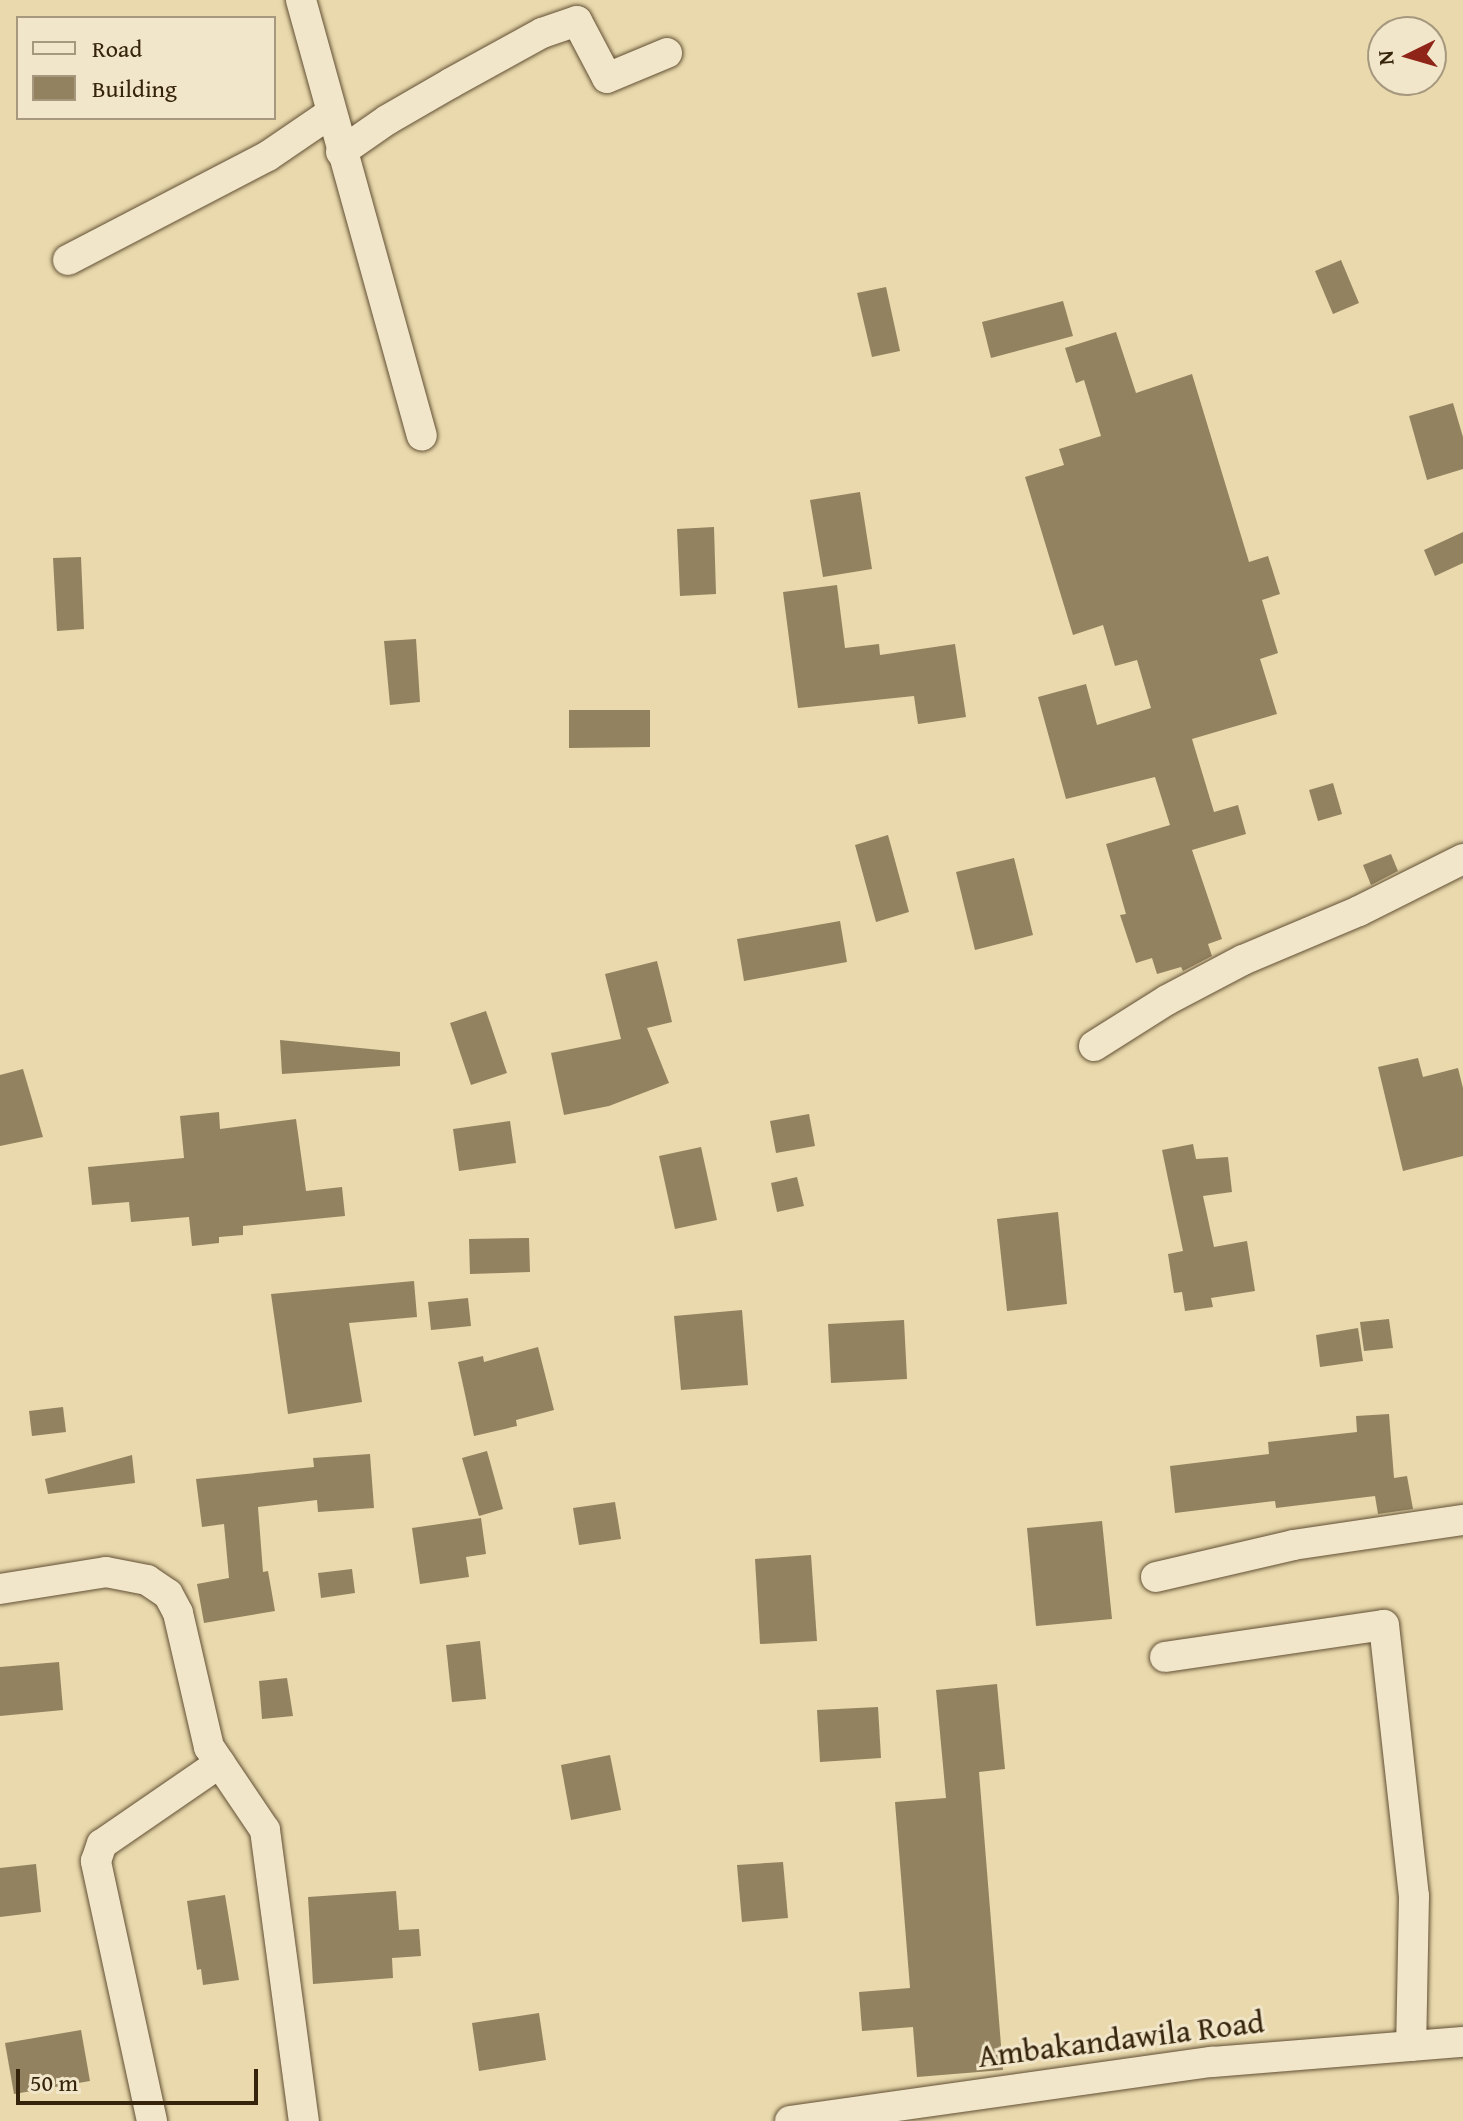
<!DOCTYPE html>
<html>
<head>
<meta charset="utf-8">
<style>
  body { margin:0 }
  #map { position:relative; width:1463px; height:2121px; overflow:hidden; background:#e9d9ad; font-family:"Gentium Book Plus",serif }
  div>[style] { position:absolute }
  [style*='--x'] { left:calc(var(--x)*1px); top:calc(var(--y)*1px); width:calc(var(--w)*1px); rotate:calc(var(--a)*1deg) }
  .building>* { inset:0; background:#93825f }
  .roads { filter:drop-shadow(0 0 2px #625034) drop-shadow(0 0 2px #625034) }
  .minor>* { height:30px; margin:-15px; padding:0 15px; transform-origin:15px; border-radius:15px; background:#f1e6ca }
  span { translate:-50% -50%; white-space:nowrap; text-align:center; line-height:1.15; -webkit-text-stroke:6px #f1e6ca; paint-order:stroke }
  .street-label { font-size:32px; color:#35230b }
  .legend { position:absolute; left:16px; top:16px; width:260px; height:104px; box-sizing:border-box; background:#f1e6ca; border:2px solid #a6987e; margin:0; padding:10px 14px; list-style:none; font-size:24px; color:#35230b }
  .legend li { display:flex; align-items:center; gap:16px; height:40px }
  .legend b { width:40px; border:2px solid #a6987e }
  .north { position:absolute; left:1367px; top:16px; width:80px; height:80px; box-sizing:border-box; background:#f1e6ca; border:2px solid #a6987e; border-radius:50%; rotate:265deg; font-size:22px; font-weight:700; line-height:32px; text-align:center; color:#35230b }
  .north::after { content:''; display:block; margin:auto; width:28px; height:36px; background:#8f2418; clip-path:polygon(50% 0,100% 100%,50% 72%,0 100%) }
  .scale { position:absolute; left:16px; top:2069px; width:242px; height:36px; box-sizing:border-box; border:4px solid #35230b; border-top:0; padding-left:10px; font-size:24px; line-height:28px; white-space:nowrap; color:#35230b; -webkit-text-stroke:6px #f1e6ca; paint-order:stroke }
</style>
</head>
<body>
<div id="map">
  <div class="building">
    <i style="clip-path:polygon(1341px 260px,1359px 303px,1333px 314px,1315px 271px)"></i>
    <i style="clip-path:polygon(886px 287px,900px 351px,872px 357px,857px 293px)"></i>
    <i style="clip-path:polygon(1063px 301px,1073px 336px,991px 358px,982px 322px)"></i>
    <i style="clip-path:polygon(1116px 332px,1136px 393px,1192px 374px,1249px 562px,1268px 556px,1280px 594px,1262px 600px,1278px 653px,1260px 659px,1277px 714px,1192px 739px,1214px 812px,1238px 805px,1246px 834px,1192px 850px,1222px 939px,1208px 944px,1212px 956px,1183px 971px,1181px 967px,1157px 974px,1152px 958px,1136px 963px,1120px 915px,1126px 914px,1106px 844px,1170px 825px,1155px 777px,1066px 799px,1038px 697px,1086px 684px,1097px 725px,1151px 708px,1137px 660px,1115px 666px,1103px 625px,1073px 635px,1025px 477px,1064px 465px,1059px 449px,1101px 436px,1084px 380px,1076px 383px,1065px 348px)"></i>
    <i style="clip-path:polygon(1453px 403px,1463px 437px,1463px 469px,1427px 480px,1409px 416px)"></i>
    <i style="clip-path:polygon(860px 492px,872px 569px,823px 577px,810px 500px)"></i>
    <i style="clip-path:polygon(714px 527px,716px 594px,680px 596px,677px 529px)"></i>
    <i style="clip-path:polygon(1463px 532px,1463px 563px,1435px 576px,1424px 550px)"></i>
    <i style="clip-path:polygon(81px 557px,84px 629px,57px 631px,53px 558px)"></i>
    <i style="clip-path:polygon(837px 585px,845px 648px,879px 644px,880px 655px,955px 644px,966px 717px,918px 724px,914px 696px,798px 708px,783px 592px)"></i>
    <i style="clip-path:polygon(416px 639px,420px 702px,390px 705px,384px 641px)"></i>
    <i style="clip-path:polygon(569px 710px,650px 710px,650px 747px,569px 748px)"></i>
    <i style="clip-path:polygon(1333px 783px,1342px 814px,1318px 821px,1309px 790px)"></i>
    <i style="clip-path:polygon(888px 835px,909px 912px,876px 922px,855px 845px)"></i>
    <i style="clip-path:polygon(1391px 854px,1398px 871px,1371px 885px,1363px 865px)"></i>
    <i style="clip-path:polygon(1014px 858px,1033px 935px,975px 950px,956px 872px)"></i>
    <i style="clip-path:polygon(840px 921px,847px 962px,744px 981px,737px 939px)"></i>
    <i style="clip-path:polygon(657px 961px,672px 1022px,647px 1028px,669px 1083px,609px 1106px,564px 1115px,551px 1053px,621px 1039px,605px 974px)"></i>
    <i style="clip-path:polygon(486px 1011px,507px 1073px,471px 1085px,450px 1023px)"></i>
    <i style="clip-path:polygon(280px 1040px,400px 1052px,400px 1066px,282px 1074px)"></i>
    <i style="clip-path:polygon(1418px 1058px,1423px 1077px,1458px 1068px,1463px 1088px,1463px 1156px,1403px 1171px,1378px 1067px)"></i>
    <i style="clip-path:polygon(23px 1069px,43px 1137px,0 1146px,0 1075px)"></i>
    <i style="clip-path:polygon(219px 1112px,220px 1129px,296px 1119px,306px 1191px,342px 1187px,345px 1216px,243px 1226px,243px 1235px,219px 1237px,219px 1243px,192px 1246px,189px 1217px,131px 1222px,129px 1202px,92px 1205px,88px 1167px,184px 1158px,180px 1116px)"></i>
    <i style="clip-path:polygon(809px 1114px,815px 1146px,776px 1153px,770px 1121px)"></i>
    <i style="clip-path:polygon(510px 1121px,516px 1163px,459px 1171px,453px 1129px)"></i>
    <i style="clip-path:polygon(1193px 1144px,1196px 1159px,1228px 1157px,1232px 1192px,1203px 1196px,1214px 1247px,1247px 1241px,1255px 1291px,1211px 1298px,1213px 1307px,1185px 1311px,1182px 1292px,1174px 1293px,1168px 1254px,1183px 1251px,1162px 1150px)"></i>
    <i style="clip-path:polygon(701px 1147px,717px 1220px,675px 1229px,659px 1156px)"></i>
    <i style="clip-path:polygon(797px 1177px,804px 1206px,777px 1212px,771px 1183px)"></i>
    <i style="clip-path:polygon(1058px 1212px,1067px 1304px,1007px 1311px,997px 1219px)"></i>
    <i style="clip-path:polygon(529px 1238px,530px 1272px,470px 1274px,469px 1239px)"></i>
    <i style="clip-path:polygon(414px 1281px,417px 1317px,349px 1323px,362px 1402px,288px 1414px,271px 1294px)"></i>
    <i style="clip-path:polygon(468px 1298px,471px 1326px,431px 1330px,428px 1302px)"></i>
    <i style="clip-path:polygon(742px 1310px,748px 1385px,681px 1390px,674px 1316px)"></i>
    <i style="clip-path:polygon(1389px 1319px,1393px 1348px,1364px 1351px,1360px 1322px)"></i>
    <i style="clip-path:polygon(904px 1320px,907px 1379px,831px 1383px,828px 1324px)"></i>
    <i style="clip-path:polygon(1358px 1328px,1363px 1361px,1320px 1367px,1316px 1335px)"></i>
    <i style="clip-path:polygon(538px 1347px,554px 1410px,516px 1420px,517px 1426px,474px 1436px,458px 1362px,483px 1356px,484px 1362px)"></i>
    <i style="clip-path:polygon(63px 1407px,66px 1432px,32px 1436px,29px 1411px)"></i>
    <i style="clip-path:polygon(1389px 1414px,1394px 1478px,1407px 1476px,1413px 1509px,1378px 1514px,1375px 1496px,1276px 1508px,1275px 1501px,1175px 1513px,1170px 1466px,1269px 1454px,1268px 1442px,1357px 1432px,1356px 1416px)"></i>
    <i style="clip-path:polygon(487px 1451px,503px 1509px,479px 1516px,462px 1458px)"></i>
    <i style="clip-path:polygon(370px 1454px,374px 1508px,318px 1512px,317px 1500px,258px 1507px,263px 1572px,268px 1571px,275px 1611px,204px 1623px,197px 1584px,229px 1578px,224px 1524px,202px 1527px,196px 1479px,314px 1467px,313px 1458px)"></i>
    <i style="clip-path:polygon(132px 1455px,135px 1483px,48px 1494px,45px 1479px)"></i>
    <i style="clip-path:polygon(615px 1502px,621px 1539px,579px 1545px,573px 1508px)"></i>
    <i style="clip-path:polygon(481px 1518px,486px 1554px,466px 1557px,469px 1577px,420px 1584px,412px 1528px)"></i>
    <i style="clip-path:polygon(1102px 1521px,1112px 1619px,1036px 1626px,1027px 1528px)"></i>
    <i style="clip-path:polygon(811px 1555px,817px 1641px,760px 1644px,755px 1559px)"></i>
    <i style="clip-path:polygon(352px 1569px,355px 1593px,321px 1598px,318px 1573px)"></i>
    <i style="clip-path:polygon(480px 1641px,486px 1699px,452px 1702px,446px 1645px)"></i>
    <i style="clip-path:polygon(59px 1662px,63px 1710px,0 1716px,0 1667px)"></i>
    <i style="clip-path:polygon(287px 1678px,293px 1716px,262px 1719px,259px 1681px)"></i>
    <i style="clip-path:polygon(997px 1684px,1005px 1769px,979px 1772px,1003px 2070px,917px 2077px,913px 2027px,862px 2031px,859px 1992px,910px 1988px,895px 1802px,946px 1798px,936px 1690px)"></i>
    <i style="clip-path:polygon(878px 1707px,881px 1758px,820px 1762px,817px 1710px)"></i>
    <i style="clip-path:polygon(610px 1755px,621px 1810px,571px 1820px,561px 1765px)"></i>
    <i style="clip-path:polygon(783px 1862px,788px 1918px,742px 1922px,737px 1865px)"></i>
    <i style="clip-path:polygon(36px 1864px,41px 1912px,0 1917px,0 1868px)"></i>
    <i style="clip-path:polygon(396px 1891px,399px 1930px,419px 1929px,421px 1956px,392px 1958px,393px 1978px,313px 1984px,308px 1897px)"></i>
    <i style="clip-path:polygon(225px 1895px,239px 1980px,203px 1985px,201px 1969px,197px 1970px,187px 1901px)"></i>
    <i style="clip-path:polygon(539px 2013px,546px 2060px,479px 2071px,472px 2023px)"></i>
    <i style="clip-path:polygon(81px 2030px,90px 2081px,14px 2094px,5px 2043px)"></i>
  </div>
  <div class="roads">
    <div class="minor">
      <i style="--x:301;--y:0;--w:452;--a:74.5"></i>
      <i style="--x:341;--y:152;--w:56;--a:-34.8"></i>
      <i style="--x:387;--y:120;--w:74;--a:-30"></i>
      <i style="--x:451;--y:83;--w:104;--a:-28.8"></i>
      <i style="--x:542;--y:33;--w:37;--a:-19"></i>
      <i style="--x:577;--y:21;--w:64;--a:62.2"></i>
      <i style="--x:607;--y:78;--w:65;--a:-22.6"></i>
      <i style="--x:68;--y:260;--w:225;--a:-27.5"></i>
      <i style="--x:268;--y:156;--w:76;--a:-34.3"></i>
      <i style="--x:1094;--y:1046;--w:86;--a:-32.2"></i>
      <i style="--x:1167;--y:1000;--w:86;--a:-27.8"></i>
      <i style="--x:1243;--y:960;--w:126;--a:-22.9"></i>
      <i style="--x:1359;--y:911;--w:116;--a:-26.6"></i>
      <i style="--x:1156;--y:1577;--w:141;--a:-13.1"></i>
      <i style="--x:1293;--y:1545;--w:172;--a:-8.4"></i>
      <i style="--x:0;--y:1589;--w:107;--a:-9.1"></i>
      <i style="--x:106;--y:1572;--w:42;--a:11"></i>
      <i style="--x:147;--y:1580;--w:25;--a:34"></i>
      <i style="--x:168;--y:1594;--w:21;--a:62"></i>
      <i style="--x:178;--y:1613;--w:138;--a:77"></i>
      <i style="--x:209;--y:1747;--w:100;--a:56"></i>
      <i style="--x:265;--y:1830;--w:294;--a:82.4"></i>
      <i style="--x:1165;--y:1657;--w:221;--a:-8.3"></i>
      <i style="--x:1384;--y:1625;--w:273;--a:83.7"></i>
      <i style="--x:1414;--y:1896;--w:150;--a:91.1"></i>
      <i style="--x:152;--y:2121;--w:266;--a:-102.2"></i>
      <i style="--x:96;--y:1861;--w:18;--a:-71"></i>
      <i style="--x:102;--y:1844;--w:143;--a:-34.5"></i>
      <i style="--x:790;--y:2121;--w:426;--a:-8"></i>
      <i style="--x:1212;--y:2062;--w:252;--a:-4.6"></i>
    </div>
  </div>
  <div class="street-label">
    <span style="left:1121px;top:2039px;rotate:-7deg">Ambakandawila Road</span>
  </div>
  <ul class="legend">
  <li><b style="height:10px;background:#f1e6ca"></b>Road</li>
  <li><b style="height:22px;background:#93825f"></b>Building</li>
  </ul>
  <div class="north">N</div>
  <div class="scale">50 m</div>
</div>
</body>
</html>
